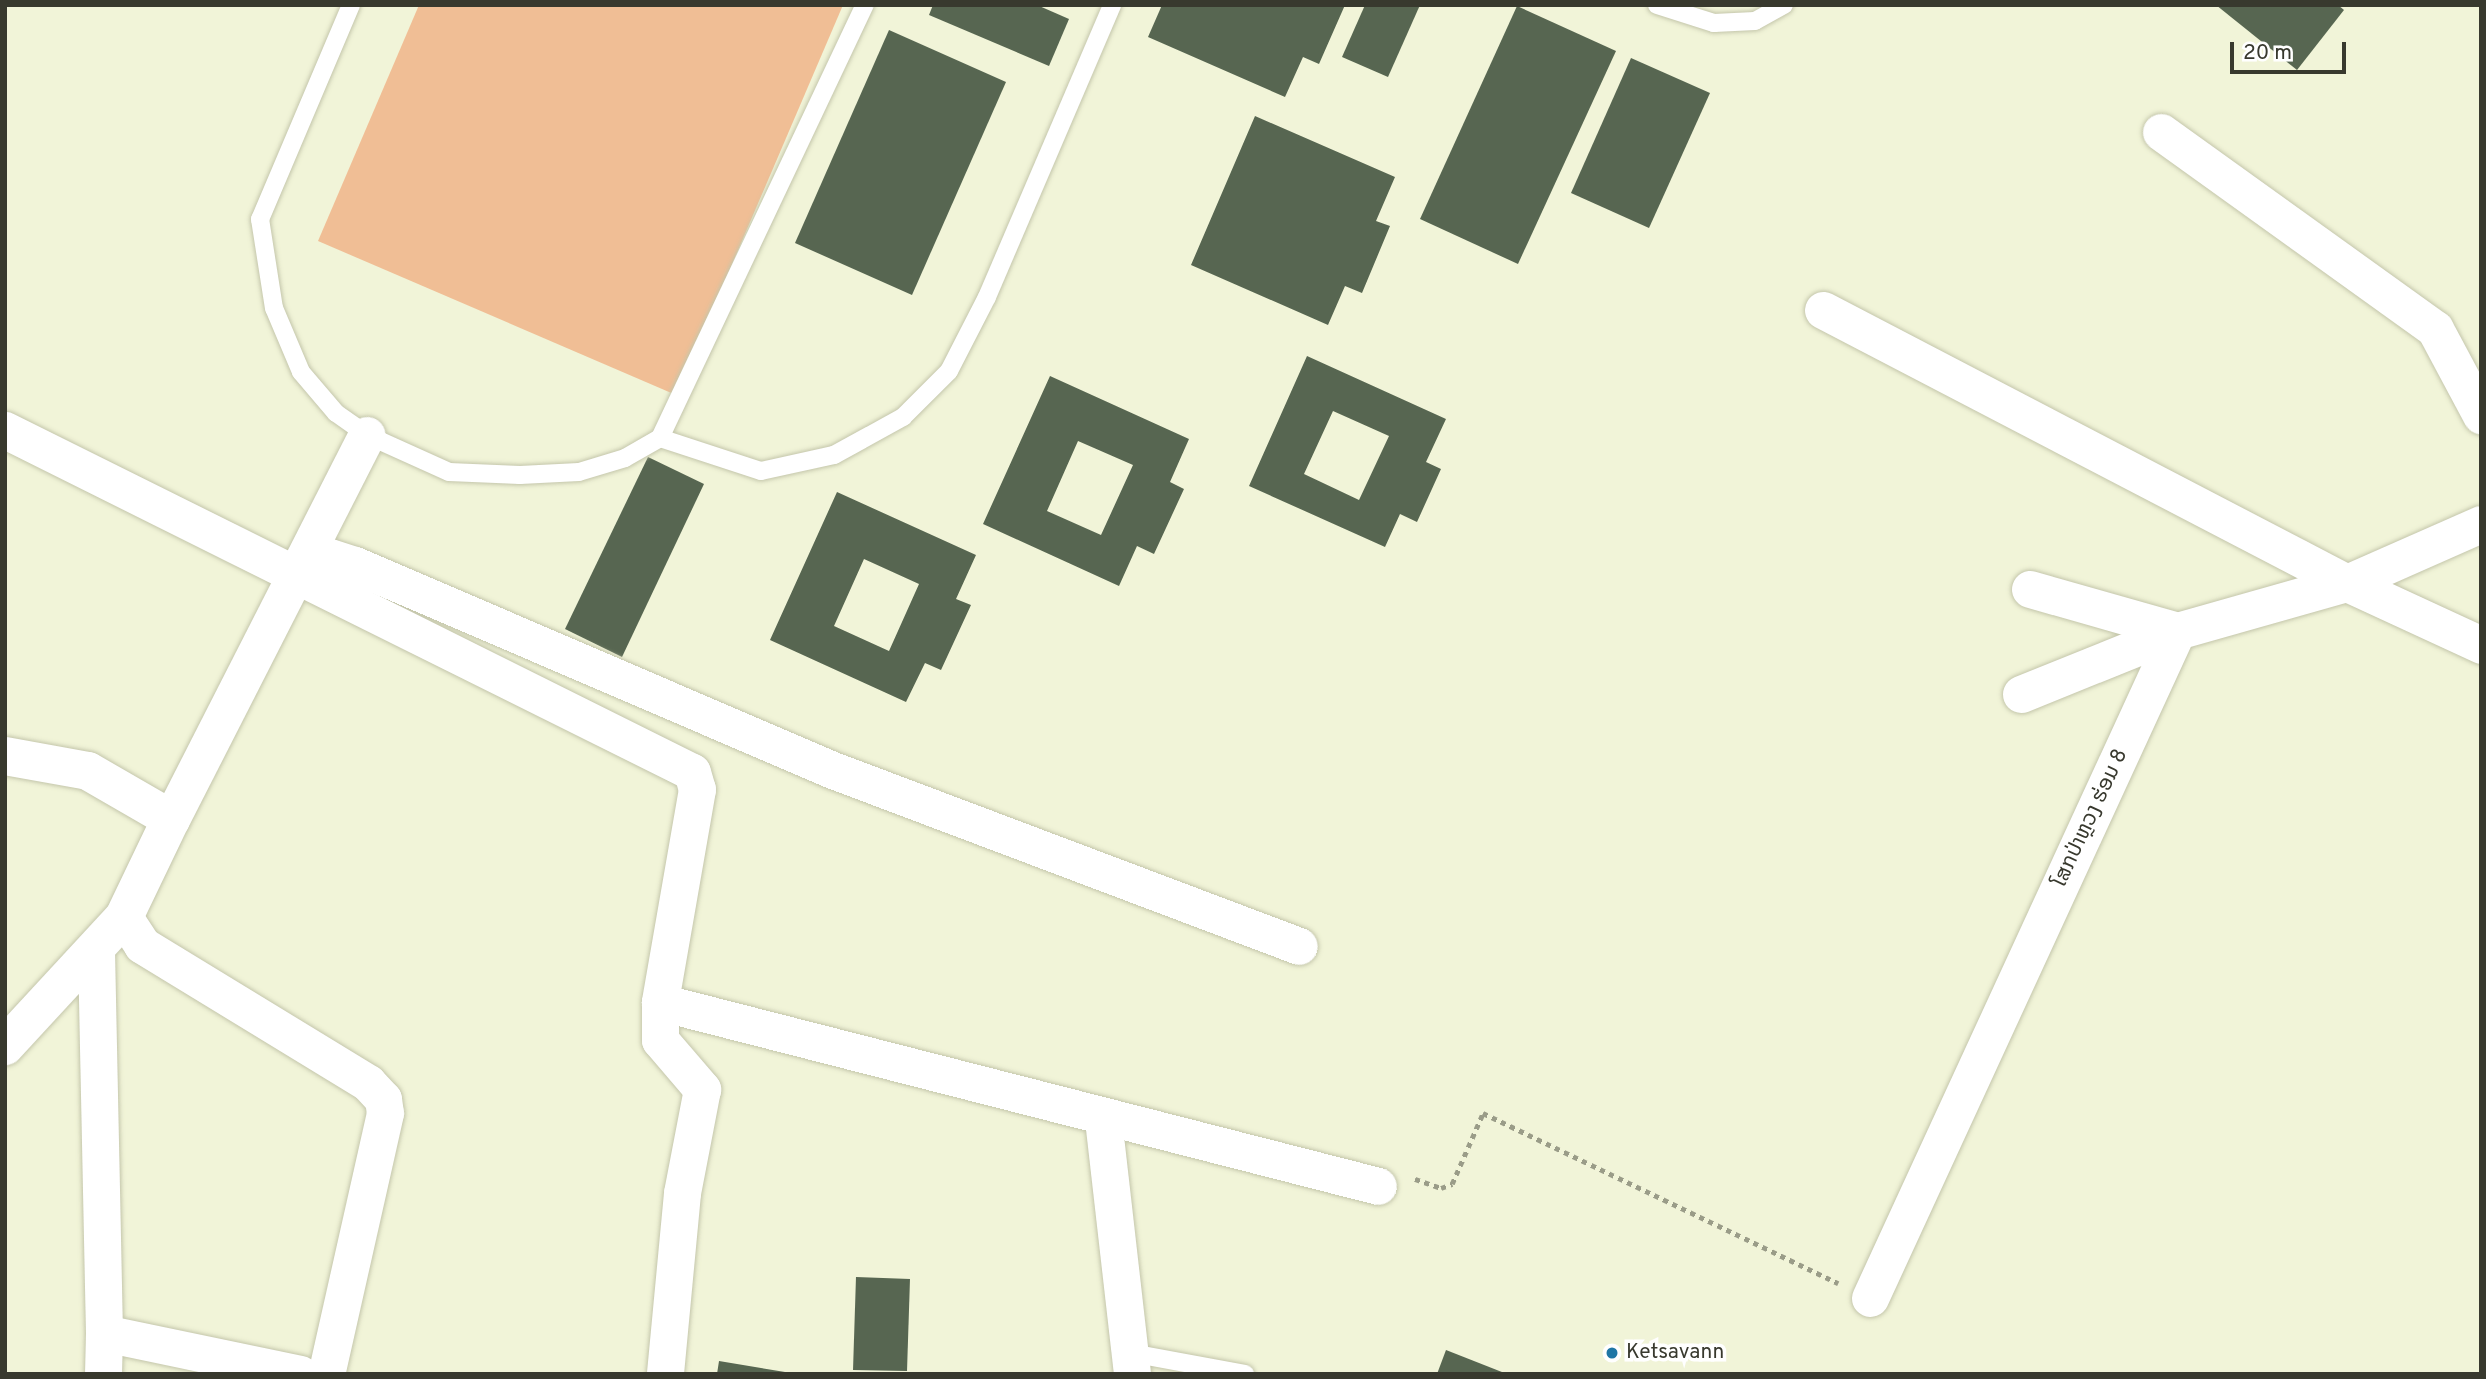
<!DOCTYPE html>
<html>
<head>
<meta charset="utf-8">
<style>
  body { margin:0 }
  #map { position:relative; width:2486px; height:1379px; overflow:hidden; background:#f1f4d8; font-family:Overpass,"Noto Sans Lao",sans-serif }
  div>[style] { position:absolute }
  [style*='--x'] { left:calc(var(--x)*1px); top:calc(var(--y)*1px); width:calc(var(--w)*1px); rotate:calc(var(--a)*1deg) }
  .green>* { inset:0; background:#f0be95 }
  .building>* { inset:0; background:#576651 }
  .path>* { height:4.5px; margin-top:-2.25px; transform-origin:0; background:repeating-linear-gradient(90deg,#9a9c88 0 5px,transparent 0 10px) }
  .roads { filter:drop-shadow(0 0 2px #c4c6ab) drop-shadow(0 0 2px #c4c6ab) }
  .lane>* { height:18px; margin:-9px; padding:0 9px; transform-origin:9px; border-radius:9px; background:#fff }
  .street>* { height:37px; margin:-18.5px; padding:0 18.5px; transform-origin:18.5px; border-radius:18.5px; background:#fff }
  .secondary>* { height:38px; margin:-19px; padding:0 19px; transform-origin:19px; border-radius:19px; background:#fff }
  .dots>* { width:19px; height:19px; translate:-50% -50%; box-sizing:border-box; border:4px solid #fff; border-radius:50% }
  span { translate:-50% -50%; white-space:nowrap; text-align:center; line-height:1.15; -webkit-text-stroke:7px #fff; paint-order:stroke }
  .street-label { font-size:21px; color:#38392e }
  .poi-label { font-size:21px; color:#38392e }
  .left { translate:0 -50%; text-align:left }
  .frame { position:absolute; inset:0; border:7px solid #38392e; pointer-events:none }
  .scale { position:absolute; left:2230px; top:42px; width:116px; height:32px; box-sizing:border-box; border:4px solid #38392e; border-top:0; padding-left:9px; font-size:21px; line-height:24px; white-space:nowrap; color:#38392e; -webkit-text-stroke:5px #fff; paint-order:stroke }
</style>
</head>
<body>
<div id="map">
  <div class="green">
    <i style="clip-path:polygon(419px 5px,843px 5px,676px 395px,318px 241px)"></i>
  </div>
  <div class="building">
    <i style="clip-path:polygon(933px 5px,1037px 5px,1069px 19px,1049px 66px,929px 15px)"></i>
    <i style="clip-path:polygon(1162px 5px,1345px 5px,1319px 64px,1303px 57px,1285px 97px,1148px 37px)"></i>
    <i style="clip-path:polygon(1365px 5px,1420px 5px,1388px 77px,1342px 57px)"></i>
    <i style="clip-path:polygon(2216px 5px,2338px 5px,2344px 10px,2297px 70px)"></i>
    <i style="clip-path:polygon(1517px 6px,1616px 51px,1518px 264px,1420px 219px)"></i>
    <i style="clip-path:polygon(889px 30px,1006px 82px,912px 295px,795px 243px)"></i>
    <i style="clip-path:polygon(1631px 58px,1710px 93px,1649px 228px,1571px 193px)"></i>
    <i style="clip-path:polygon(1255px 116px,1395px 177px,1376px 221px,1390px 226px,1362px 293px,1345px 286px,1328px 325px,1191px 265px)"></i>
    <i style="clip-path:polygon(evenodd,1307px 356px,1446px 419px,1426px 462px,1441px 469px,1417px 522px,1400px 514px,1385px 547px,1249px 486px,1307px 356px,1333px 411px,1389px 436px,1359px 500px,1304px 474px,1333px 411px)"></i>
    <i style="clip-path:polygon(evenodd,1050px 376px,1189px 439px,1170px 482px,1184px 489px,1154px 554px,1137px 546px,1119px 586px,983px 524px,1050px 376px,1078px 441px,1133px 465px,1101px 535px,1047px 511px,1078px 441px)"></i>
    <i style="clip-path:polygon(648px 457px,704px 484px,622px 657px,565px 629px)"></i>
    <i style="clip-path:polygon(evenodd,837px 492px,976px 555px,956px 599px,971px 605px,941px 670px,925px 663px,906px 702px,770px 640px,837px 492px,864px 559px,919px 584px,889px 651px,834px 626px,864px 559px)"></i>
    <i style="clip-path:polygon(856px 1277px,910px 1279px,907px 1371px,853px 1370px)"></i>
    <i style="clip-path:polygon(1446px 1350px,1507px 1374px,1437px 1374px)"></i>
    <i style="clip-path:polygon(719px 1361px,785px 1372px,784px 1374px,717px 1374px)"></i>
  </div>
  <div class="path">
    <i style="--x:1415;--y:1179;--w:28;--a:19"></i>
    <i style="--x:1441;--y:1188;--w:12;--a:-20"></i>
    <i style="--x:1452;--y:1184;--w:77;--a:-66.4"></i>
    <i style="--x:1483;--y:1113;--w:394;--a:25.6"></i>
  </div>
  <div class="roads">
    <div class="lane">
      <i style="--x:351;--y:5;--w:233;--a:113"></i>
      <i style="--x:260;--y:219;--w:90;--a:81.1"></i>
      <i style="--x:274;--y:308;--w:69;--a:67.1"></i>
      <i style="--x:301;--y:372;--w:54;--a:49.5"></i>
      <i style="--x:336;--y:413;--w:38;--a:35"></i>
      <i style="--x:367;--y:435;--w:90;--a:24.3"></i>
      <i style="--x:449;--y:472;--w:71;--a:2.4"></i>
      <i style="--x:520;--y:475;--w:59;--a:-2.9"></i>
      <i style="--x:579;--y:472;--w:48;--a:-16.9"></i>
      <i style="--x:625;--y:458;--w:40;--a:-29.7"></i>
      <i style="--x:660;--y:438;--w:106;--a:18.1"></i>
      <i style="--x:761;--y:471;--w:75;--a:-12.4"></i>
      <i style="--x:834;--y:455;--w:79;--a:-28.8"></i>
      <i style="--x:903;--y:417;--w:65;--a:-45"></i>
      <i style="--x:949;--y:371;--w:83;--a:-62.8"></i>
      <i style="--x:987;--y:297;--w:318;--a:-66.8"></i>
      <i style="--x:1657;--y:5;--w:60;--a:17.5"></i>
      <i style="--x:1714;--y:23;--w:41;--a:-2.8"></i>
      <i style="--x:1755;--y:21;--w:33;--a:-29"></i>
      <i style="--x:660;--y:438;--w:479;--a:-64.7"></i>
      <i style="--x:1131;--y:1353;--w:116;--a:10.4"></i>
    </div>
    <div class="street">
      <i style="--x:2161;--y:132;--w:337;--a:35.7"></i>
      <i style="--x:2435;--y:329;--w:98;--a:61.9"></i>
      <i style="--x:1823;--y:310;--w:591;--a:27.52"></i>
      <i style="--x:2347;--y:583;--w:146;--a:-23.8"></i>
      <i style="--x:5;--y:430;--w:767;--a:26.46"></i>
      <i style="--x:692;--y:772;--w:18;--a:74"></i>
      <i style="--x:697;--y:789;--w:216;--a:99.9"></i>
      <i style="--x:660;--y:1002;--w:38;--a:90"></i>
      <i style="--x:660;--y:1040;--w:65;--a:49.4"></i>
      <i style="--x:702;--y:1089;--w:106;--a:100.9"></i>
      <i style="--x:682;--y:1193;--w:182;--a:95.4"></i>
      <i style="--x:292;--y:576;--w:42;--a:-26.6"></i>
      <i style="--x:330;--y:557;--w:26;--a:18"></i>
      <i style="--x:355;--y:565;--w:517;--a:23.24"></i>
      <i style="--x:830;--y:769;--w:501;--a:20.68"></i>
      <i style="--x:2030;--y:589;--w:153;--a:15.9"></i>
      <i style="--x:2021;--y:694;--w:168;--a:-22"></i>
      <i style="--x:171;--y:819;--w:431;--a:-63"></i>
      <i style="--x:124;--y:917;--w:33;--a:57"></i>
      <i style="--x:142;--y:945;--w:265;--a:31.4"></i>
      <i style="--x:368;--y:1083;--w:22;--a:47"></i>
      <i style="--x:383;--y:1099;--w:14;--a:82"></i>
      <i style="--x:385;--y:1113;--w:268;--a:102.7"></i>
      <i style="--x:96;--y:951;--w:382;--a:88.8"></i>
      <i style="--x:104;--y:1333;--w:200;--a:11.8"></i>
      <i style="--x:660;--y:1002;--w:741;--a:14.37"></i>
      <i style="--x:1103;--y:1119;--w:257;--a:83.5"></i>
      <i style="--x:1870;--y:1298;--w:734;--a:-65.28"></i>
      <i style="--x:2177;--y:631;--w:177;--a:-15.8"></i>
      <i style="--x:2347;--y:583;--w:148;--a:24.8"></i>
      <i style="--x:103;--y:1374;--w:41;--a:-88.6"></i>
    </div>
    <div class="secondary">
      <i style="--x:5;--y:756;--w:84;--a:10.2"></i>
      <i style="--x:88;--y:771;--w:96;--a:30"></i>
      <i style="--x:171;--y:819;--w:109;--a:115.6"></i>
      <i style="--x:124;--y:917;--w:176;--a:132.7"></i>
    </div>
  </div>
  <div class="dots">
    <i style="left:1612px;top:1353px;background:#1f76a5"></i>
  </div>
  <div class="street-label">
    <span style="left:2091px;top:818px;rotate:-65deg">ໂສກປ່າຫຼວງ ຮ່ອມ 8</span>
  </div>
  <div class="poi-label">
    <span class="left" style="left:1626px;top:1353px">Ketsavann</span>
  </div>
  <div class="frame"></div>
  <div class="scale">20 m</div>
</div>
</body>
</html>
